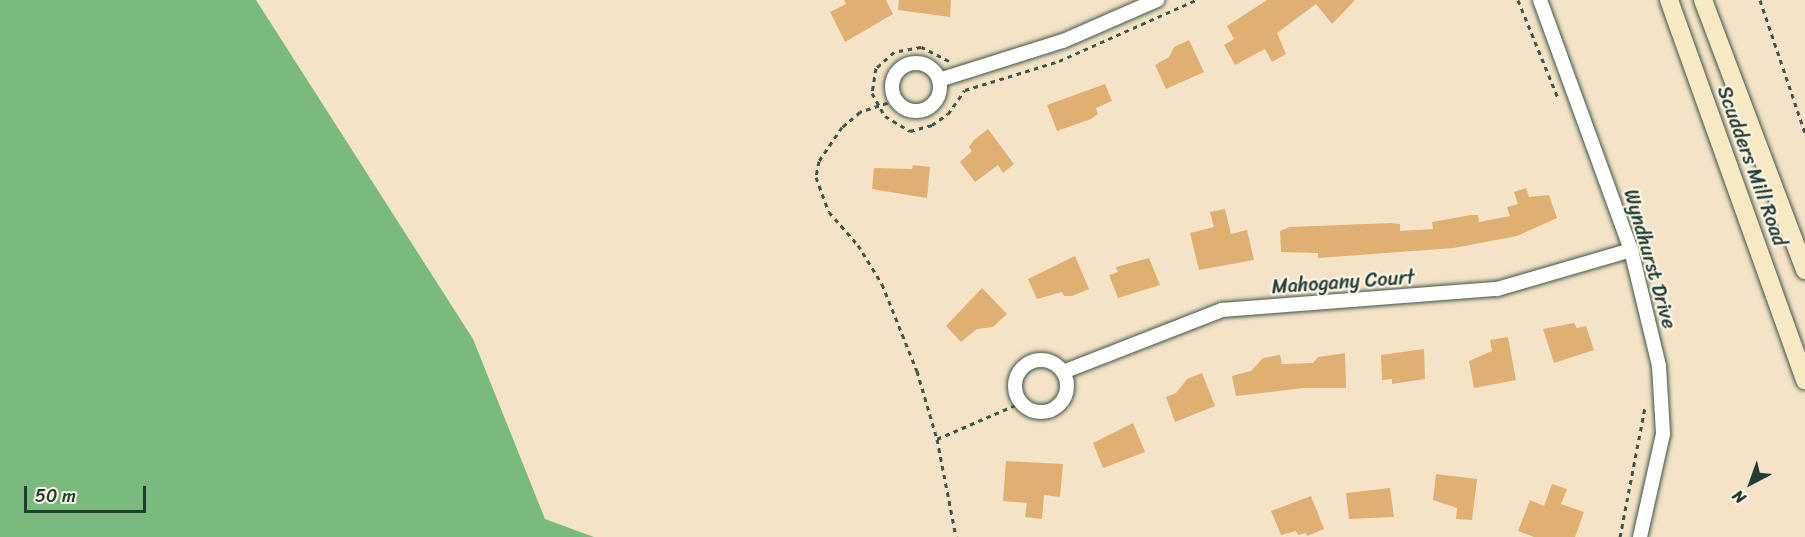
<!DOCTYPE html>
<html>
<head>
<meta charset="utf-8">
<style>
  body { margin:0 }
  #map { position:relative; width:1805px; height:537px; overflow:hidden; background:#f4e3c7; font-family:Sriracha,sans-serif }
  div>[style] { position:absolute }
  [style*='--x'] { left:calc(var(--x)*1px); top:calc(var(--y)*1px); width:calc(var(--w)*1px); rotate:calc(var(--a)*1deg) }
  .forest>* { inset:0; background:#7abb7d }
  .building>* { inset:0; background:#e0b072 }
  .path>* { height:3px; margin-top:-1.5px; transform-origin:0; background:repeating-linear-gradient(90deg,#3f564a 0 4.5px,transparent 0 9px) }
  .roads { filter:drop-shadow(0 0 2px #3f564a) drop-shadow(0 0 2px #3f564a) }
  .street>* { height:14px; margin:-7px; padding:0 7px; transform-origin:7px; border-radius:7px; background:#fff }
  .street>.ring { margin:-7px; padding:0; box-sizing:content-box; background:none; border:14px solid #fff; border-radius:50% }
  .secondary>* { height:18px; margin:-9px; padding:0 9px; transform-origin:9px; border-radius:9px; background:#f6e9c3 }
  span { translate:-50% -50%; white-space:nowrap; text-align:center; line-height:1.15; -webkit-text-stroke:4.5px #fcf5e5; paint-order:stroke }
  .street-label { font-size:20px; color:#1f3d34 }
  .north { position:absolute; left:1721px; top:453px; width:60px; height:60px; -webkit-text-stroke:4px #fcf5e5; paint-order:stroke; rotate:221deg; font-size:16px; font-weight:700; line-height:24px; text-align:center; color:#1f3d34 }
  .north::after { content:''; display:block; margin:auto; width:21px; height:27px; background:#1f3d34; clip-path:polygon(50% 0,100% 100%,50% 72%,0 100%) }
  .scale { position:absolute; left:24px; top:486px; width:122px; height:27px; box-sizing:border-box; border:3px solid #1f3d34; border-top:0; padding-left:8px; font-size:18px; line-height:21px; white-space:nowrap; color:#1f3d34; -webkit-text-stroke:4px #fcf5e5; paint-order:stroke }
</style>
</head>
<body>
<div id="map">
  <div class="forest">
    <i style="clip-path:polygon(0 0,256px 0,473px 339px,545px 519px,594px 537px,0 537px)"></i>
  </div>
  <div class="building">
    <i style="clip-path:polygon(844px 0,886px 0,893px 14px,845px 42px,830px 12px,846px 4px)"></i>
    <i style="clip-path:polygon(899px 0,951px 0,950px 17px,898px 10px)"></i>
    <i style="clip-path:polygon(1267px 0,1355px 0,1332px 24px,1316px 4px,1277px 33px,1286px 54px,1272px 62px,1265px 49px,1235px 65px,1224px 45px,1234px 39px,1227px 26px)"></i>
    <i style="clip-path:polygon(1189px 40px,1204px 72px,1166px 89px,1155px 65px,1169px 57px,1174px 47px)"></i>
    <i style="clip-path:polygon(1105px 84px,1112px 101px,1096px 108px,1098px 114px,1091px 119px,1057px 131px,1047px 105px)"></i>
    <i style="clip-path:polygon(988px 129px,1014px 164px,1003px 173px,998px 165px,975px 182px,960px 162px,972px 151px,969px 147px,974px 140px)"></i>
    <i style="clip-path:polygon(913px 165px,930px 167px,927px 198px,872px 189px,874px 168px,912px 169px)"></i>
    <i style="clip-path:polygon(1526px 188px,1529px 197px,1549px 195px,1557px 218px,1517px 236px,1454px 248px,1318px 258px,1318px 253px,1281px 252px,1280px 231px,1290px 227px,1392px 223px,1400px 224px,1400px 231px,1433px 229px,1432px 222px,1471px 215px,1478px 215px,1479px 222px,1510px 216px,1507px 207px,1518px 204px,1514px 192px)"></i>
    <i style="clip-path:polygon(1225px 209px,1231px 234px,1247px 230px,1254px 260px,1199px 270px,1190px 233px,1214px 227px,1210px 212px)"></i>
    <i style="clip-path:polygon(1075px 256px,1089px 289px,1072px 296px,1064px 296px,1062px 292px,1037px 299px,1028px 279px)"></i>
    <i style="clip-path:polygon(1149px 258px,1160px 285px,1118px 298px,1109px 275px,1118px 272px,1116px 267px)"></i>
    <i style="clip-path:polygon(982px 288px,1007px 314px,993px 327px,977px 329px,961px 342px,946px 326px)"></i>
    <i style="clip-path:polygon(1574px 323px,1577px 328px,1586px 326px,1594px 350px,1554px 363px,1543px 329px)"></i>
    <i style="clip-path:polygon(1508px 337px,1516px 380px,1474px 388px,1469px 361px,1492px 351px,1490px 340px)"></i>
    <i style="clip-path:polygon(1424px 349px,1425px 379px,1392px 384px,1392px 379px,1382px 380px,1381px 355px)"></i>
    <i style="clip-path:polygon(1345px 353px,1346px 388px,1303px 388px,1236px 396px,1232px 376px,1251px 371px,1263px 358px,1280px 355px,1282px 364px,1313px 363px,1318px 357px)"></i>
    <i style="clip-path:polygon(1202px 373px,1215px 406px,1175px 422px,1166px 397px,1176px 393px,1187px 379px)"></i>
    <i style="clip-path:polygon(1133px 423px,1145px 452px,1103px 468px,1093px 443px)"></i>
    <i style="clip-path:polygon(1006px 461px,1063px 464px,1060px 497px,1044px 495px,1042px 519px,1025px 517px,1027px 503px,1003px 501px)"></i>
    <i style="clip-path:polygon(1436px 474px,1477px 479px,1472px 520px,1456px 519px,1457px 508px,1433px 500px)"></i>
    <i style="clip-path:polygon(1552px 484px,1567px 489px,1561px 504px,1584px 512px,1575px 537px,1534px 537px,1518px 531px,1530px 500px,1544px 506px)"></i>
    <i style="clip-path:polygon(1390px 488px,1394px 517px,1349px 519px,1346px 493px)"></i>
    <i style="clip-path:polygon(1311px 496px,1324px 529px,1307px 536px,1306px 533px,1298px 535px,1296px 531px,1281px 535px,1271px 511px)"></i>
  </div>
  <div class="path">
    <i style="--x:1518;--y:0;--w:106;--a:67.8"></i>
    <i style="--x:1760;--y:0;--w:140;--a:71.3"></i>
    <i style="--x:949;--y:61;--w:31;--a:-153"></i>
    <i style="--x:921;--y:47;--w:27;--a:170"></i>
    <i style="--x:894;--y:52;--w:24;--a:138"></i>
    <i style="--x:876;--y:68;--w:25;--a:99"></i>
    <i style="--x:872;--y:93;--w:26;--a:61"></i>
    <i style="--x:885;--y:116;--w:29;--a:31"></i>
    <i style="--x:910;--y:131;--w:23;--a:-15"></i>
    <i style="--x:932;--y:125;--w:19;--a:-35"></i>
    <i style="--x:948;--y:114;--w:29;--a:-55"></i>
    <i style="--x:965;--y:90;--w:98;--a:-17.1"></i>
    <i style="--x:1059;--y:61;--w:150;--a:-24"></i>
    <i style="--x:896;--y:100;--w:38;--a:162"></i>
    <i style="--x:860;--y:112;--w:23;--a:140"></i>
    <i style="--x:842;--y:127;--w:41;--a:124.1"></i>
    <i style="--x:819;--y:161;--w:16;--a:101"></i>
    <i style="--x:816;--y:177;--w:37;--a:70"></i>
    <i style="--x:829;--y:212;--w:44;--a:48.7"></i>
    <i style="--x:858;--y:245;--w:46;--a:58.4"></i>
    <i style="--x:882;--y:284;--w:94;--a:68.1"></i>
    <i style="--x:917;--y:371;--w:71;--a:73.6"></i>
    <i style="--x:937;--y:439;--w:100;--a:79"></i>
    <i style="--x:937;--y:439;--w:90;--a:-23.4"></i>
    <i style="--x:1620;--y:537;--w:132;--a:-79.1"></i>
  </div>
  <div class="roads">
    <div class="street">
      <i style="--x:1540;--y:0;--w:266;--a:70"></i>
      <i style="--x:1631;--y:250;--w:119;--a:76.4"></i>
      <i style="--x:1659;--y:366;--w:68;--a:86.6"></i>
      <i style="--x:1663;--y:434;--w:106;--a:102.6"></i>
      <i class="ring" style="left:892px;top:63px;width:34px;height:34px"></i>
      <i style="--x:939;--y:80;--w:130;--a:-17.5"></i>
      <i style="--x:1063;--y:41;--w:103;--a:-23.6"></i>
      <i class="ring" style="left:1015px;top:360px;width:38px;height:38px"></i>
      <i style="--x:1063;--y:372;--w:171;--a:-21.3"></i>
      <i style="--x:1222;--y:310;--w:276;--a:-4.4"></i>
      <i style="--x:1497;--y:289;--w:140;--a:-16.2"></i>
    </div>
    <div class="secondary">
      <i style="--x:1669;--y:0;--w:404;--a:70.3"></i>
      <i style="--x:1703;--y:0;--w:289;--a:69.3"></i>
    </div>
  </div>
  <div class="street-label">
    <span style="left:1752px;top:166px;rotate:70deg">Scudders Mill Road</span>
    <span style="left:1650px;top:259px;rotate:74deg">Wyndhurst Drive</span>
    <span style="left:1343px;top:282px;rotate:-4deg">Mahogany Court</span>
  </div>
  <div class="north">N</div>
  <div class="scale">50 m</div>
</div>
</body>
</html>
